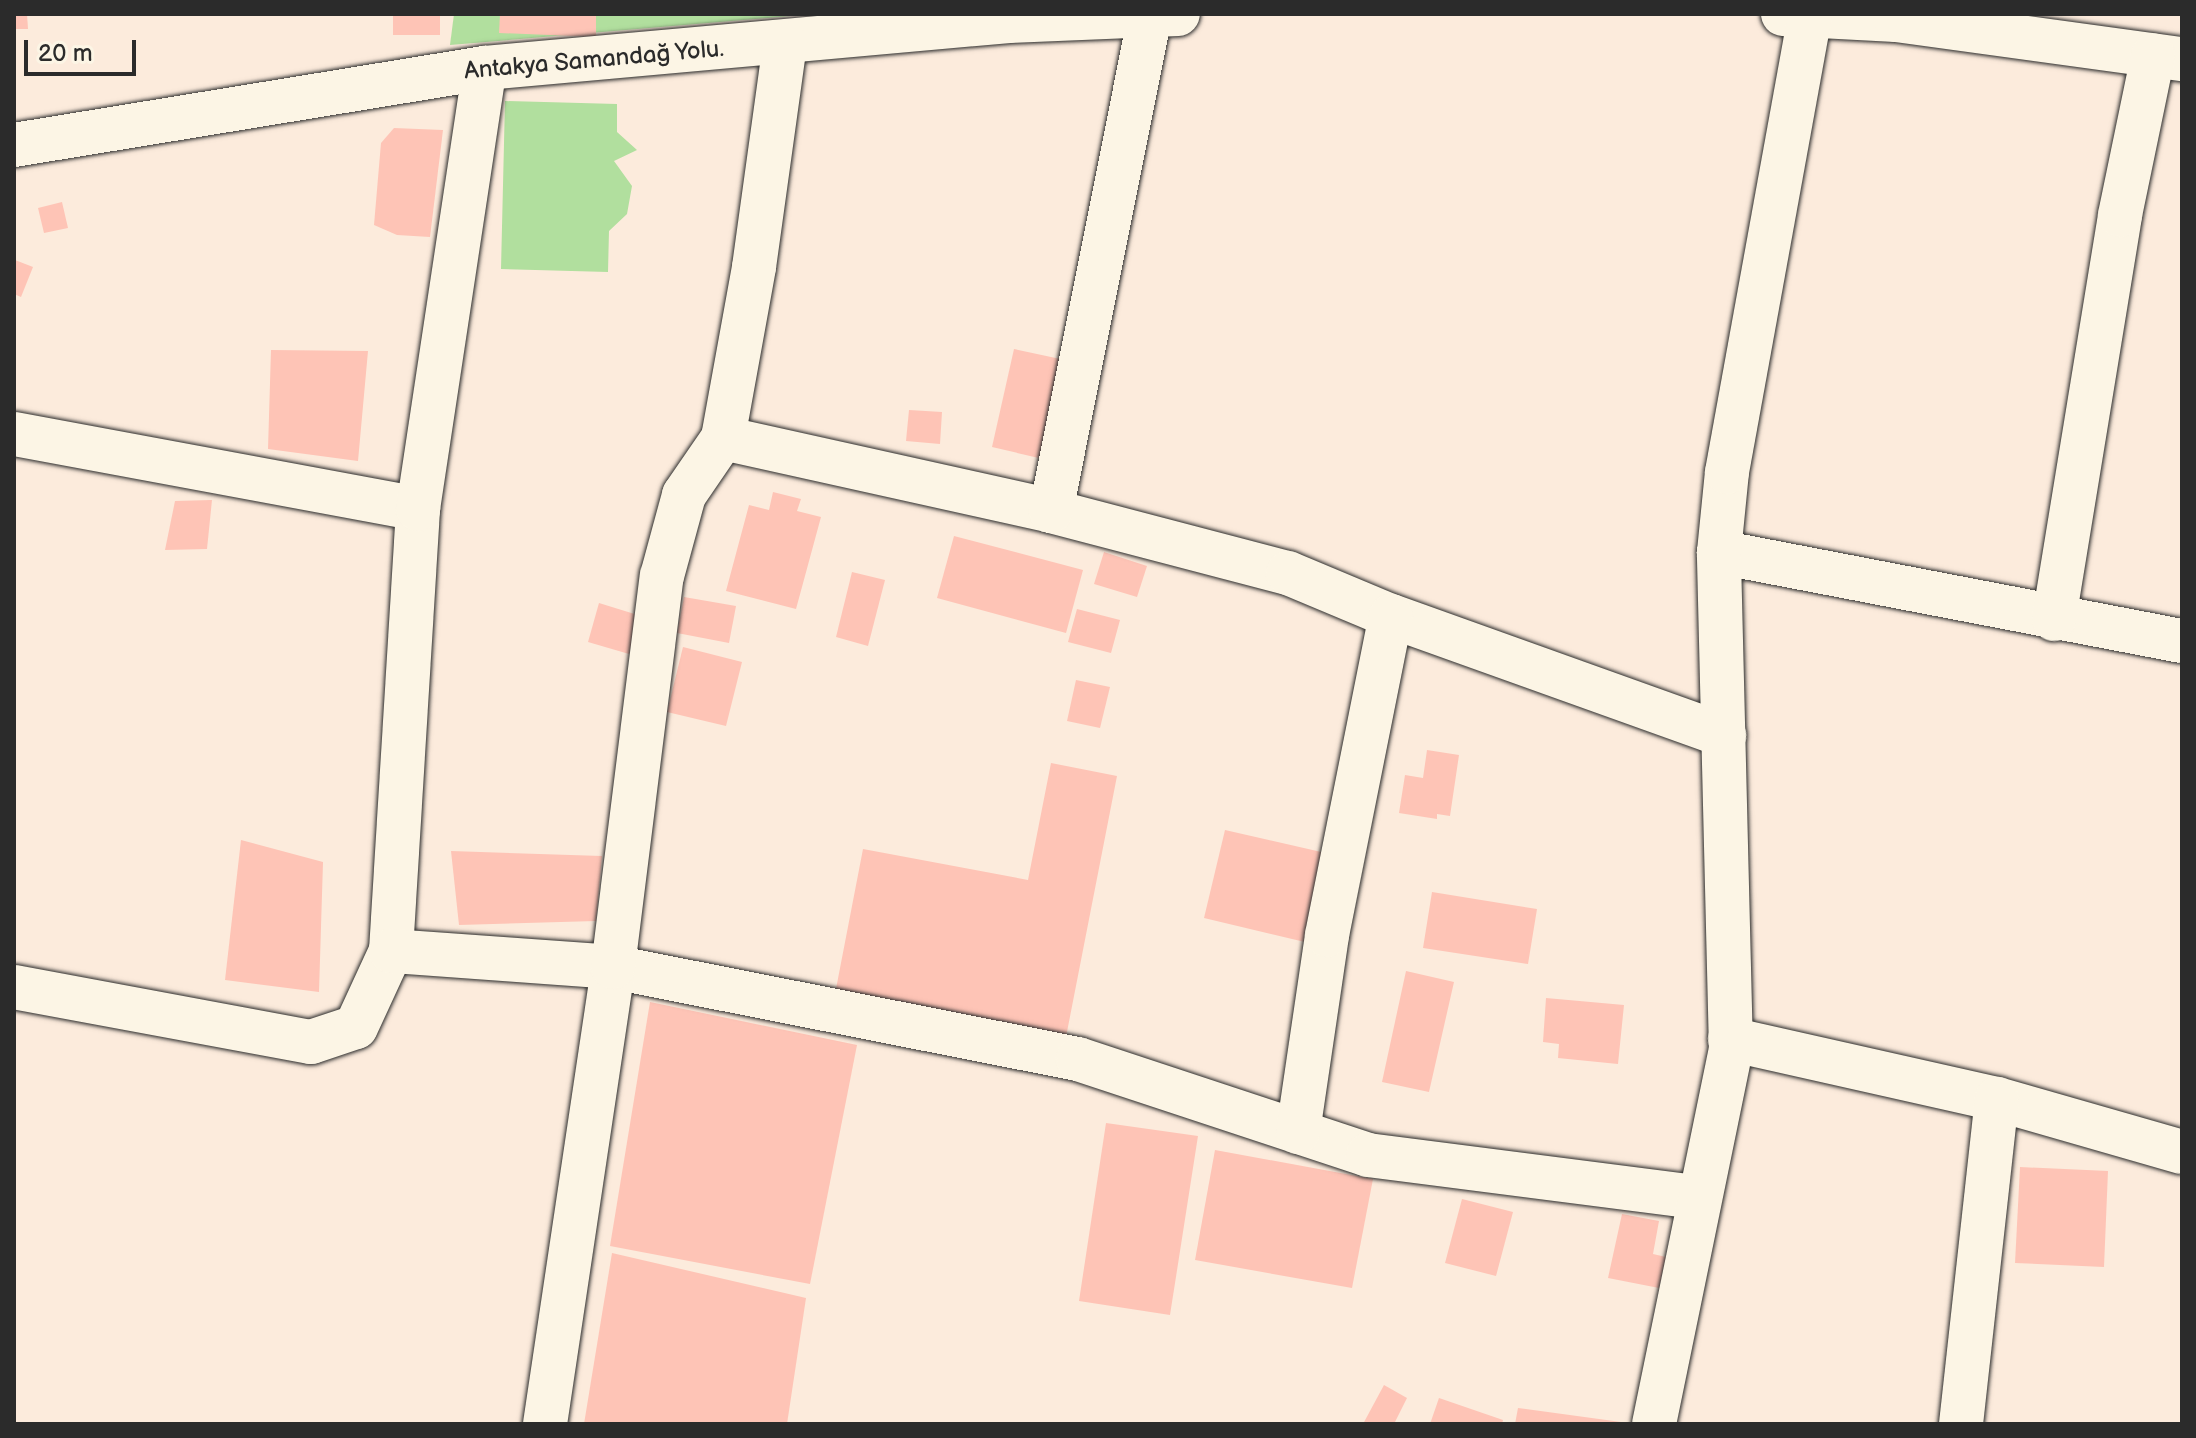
<!DOCTYPE html>
<html>
<head>
<meta charset="utf-8">
<style>
  body { margin:0 }
  #map { position:relative; width:2196px; height:1438px; overflow:hidden; background:#fcebdc; font-family:"Balsamiq Sans",sans-serif }
  div>[style] { position:absolute }
  [style*='--x'] { left:calc(var(--x)*1px); top:calc(var(--y)*1px); width:calc(var(--w)*1px); rotate:calc(var(--a)*1deg) }
  .green>* { inset:0; background:#b1df9e }
  .building>* { inset:0; background:#fec4b6 }
  .roads { filter:drop-shadow(0 0 2px #2b2b2b) drop-shadow(0 0 2px #2b2b2b) }
  .minor>* { height:44px; margin:-22px; padding:0 22px; transform-origin:22px; border-radius:22px; background:#fcf5e5 }
  span { translate:-50% -50%; white-space:nowrap; text-align:center; line-height:1.15; -webkit-text-stroke:6px #fcf5e5; paint-order:stroke }
  .street-label { font-size:24px; color:#2b2b2b }
  .frame { position:absolute; inset:0; border:16px solid #2b2b2b; pointer-events:none }
  .scale { position:absolute; left:24px; top:40px; width:112px; height:36px; box-sizing:border-box; border:4px solid #2b2b2b; border-top:0; padding-left:10px; font-size:24px; line-height:28px; white-space:nowrap; color:#2b2b2b; -webkit-text-stroke:6px #fcf5e5; paint-order:stroke }
</style>
</head>
<body>
<div id="map">
  <div class="green">
    <i style="clip-path:polygon(454px 14px,814px 14px,450px 45px)"></i>
    <i style="clip-path:polygon(505px 101px,617px 104px,617px 132px,637px 150px,614px 161px,632px 186px,627px 214px,609px 231px,608px 272px,501px 269px)"></i>
  </div>
  <div class="building">
    <i style="clip-path:polygon(14px 14px,27px 14px,28px 29px,14px 29px)"></i>
    <i style="clip-path:polygon(393px 14px,440px 14px,440px 35px,393px 35px)"></i>
    <i style="clip-path:polygon(500px 14px,596px 14px,596px 37px,499px 33px)"></i>
    <i style="clip-path:polygon(394px 128px,443px 130px,430px 237px,397px 235px,374px 225px,381px 143px)"></i>
    <i style="clip-path:polygon(62px 202px,68px 228px,44px 233px,38px 208px)"></i>
    <i style="clip-path:polygon(15px 260px,33px 267px,21px 297px,14px 294px)"></i>
    <i style="clip-path:polygon(1014px 349px,1065px 360px,1043px 459px,992px 447px)"></i>
    <i style="clip-path:polygon(271px 350px,368px 351px,358px 461px,268px 449px)"></i>
    <i style="clip-path:polygon(909px 410px,942px 412px,940px 444px,906px 441px)"></i>
    <i style="clip-path:polygon(773px 492px,801px 499px,797px 511px,821px 517px,796px 609px,726px 591px,749px 505px,769px 510px)"></i>
    <i style="clip-path:polygon(212px 500px,207px 549px,165px 550px,175px 501px)"></i>
    <i style="clip-path:polygon(954px 536px,1083px 570px,1066px 633px,937px 598px)"></i>
    <i style="clip-path:polygon(1104px 552px,1147px 566px,1137px 597px,1094px 584px)"></i>
    <i style="clip-path:polygon(852px 572px,885px 580px,868px 646px,836px 637px)"></i>
    <i style="clip-path:polygon(684px 597px,736px 606px,729px 643px,677px 633px)"></i>
    <i style="clip-path:polygon(599px 603px,641px 616px,629px 654px,588px 642px)"></i>
    <i style="clip-path:polygon(1077px 609px,1120px 620px,1111px 653px,1068px 642px)"></i>
    <i style="clip-path:polygon(683px 647px,742px 662px,726px 726px,667px 712px)"></i>
    <i style="clip-path:polygon(1076px 680px,1110px 687px,1100px 728px,1067px 721px)"></i>
    <i style="clip-path:polygon(1427px 750px,1459px 755px,1450px 816px,1437px 814px,1437px 819px,1399px 813px,1405px 775px,1423px 778px)"></i>
    <i style="clip-path:polygon(1051px 763px,1117px 776px,1066px 1037px,835px 994px,863px 849px,1028px 880px)"></i>
    <i style="clip-path:polygon(1225px 830px,1330px 854px,1309px 943px,1204px 918px)"></i>
    <i style="clip-path:polygon(241px 840px,323px 862px,319px 992px,225px 980px)"></i>
    <i style="clip-path:polygon(451px 851px,602px 856px,596px 921px,459px 925px)"></i>
    <i style="clip-path:polygon(1432px 892px,1537px 909px,1528px 964px,1423px 948px)"></i>
    <i style="clip-path:polygon(1406px 971px,1454px 982px,1429px 1092px,1382px 1082px)"></i>
    <i style="clip-path:polygon(1546px 998px,1624px 1005px,1618px 1064px,1558px 1058px,1559px 1044px,1543px 1042px)"></i>
    <i style="clip-path:polygon(650px 1002px,857px 1045px,810px 1284px,610px 1246px)"></i>
    <i style="clip-path:polygon(1106px 1123px,1198px 1136px,1170px 1315px,1079px 1301px)"></i>
    <i style="clip-path:polygon(1215px 1150px,1373px 1179px,1352px 1288px,1195px 1260px)"></i>
    <i style="clip-path:polygon(2020px 1167px,2108px 1171px,2104px 1267px,2015px 1263px)"></i>
    <i style="clip-path:polygon(1462px 1199px,1513px 1212px,1496px 1276px,1445px 1263px)"></i>
    <i style="clip-path:polygon(1622px 1214px,1659px 1221px,1653px 1254px,1666px 1257px,1659px 1288px,1608px 1278px)"></i>
    <i style="clip-path:polygon(612px 1253px,806px 1298px,787px 1424px,584px 1424px)"></i>
    <i style="clip-path:polygon(1384px 1385px,1407px 1398px,1394px 1424px,1363px 1424px)"></i>
    <i style="clip-path:polygon(1439px 1398px,1503px 1420px,1502px 1424px,1430px 1424px)"></i>
    <i style="clip-path:polygon(1518px 1408px,1621px 1422px,1621px 1424px,1515px 1424px)"></i>
  </div>
  <div class="roads">
    <div class="minor">
      <i style="--x:1783;--y:14;--w:113;--a:3"></i>
      <i style="--x:1896;--y:20;--w:289;--a:7.8"></i>
      <i style="--x:14;--y:145;--w:477;--a:-9.3"></i>
      <i style="--x:485;--y:68;--w:526;--a:-5.13"></i>
      <i style="--x:1009;--y:21;--w:169;--a:-2.4"></i>
      <i style="--x:14;--y:434;--w:411;--a:10.5"></i>
      <i style="--x:723;--y:438;--w:336;--a:12.5"></i>
      <i style="--x:1051;--y:511;--w:245;--a:14.7"></i>
      <i style="--x:1288;--y:573;--w:112;--a:22.7"></i>
      <i style="--x:1391;--y:616;--w:354;--a:19.7"></i>
      <i style="--x:1051;--y:511;--w:506;--a:-78.71"></i>
      <i style="--x:1719;--y:552;--w:471;--a:10.9"></i>
      <i style="--x:2054;--y:619;--w:409;--a:-80.7"></i>
      <i style="--x:2120;--y:215;--w:163;--a:-78.3"></i>
      <i style="--x:391;--y:951;--w:443;--a:-86.5"></i>
      <i style="--x:418;--y:509;--w:446;--a:-81.4"></i>
      <i style="--x:14;--y:987;--w:302;--a:10.5"></i>
      <i style="--x:311;--y:1042;--w:47;--a:-18.4"></i>
      <i style="--x:356;--y:1027;--w:84;--a:-65.3"></i>
      <i style="--x:391;--y:951;--w:223;--a:4.1"></i>
      <i style="--x:613;--y:967;--w:474;--a:11.2"></i>
      <i style="--x:1078;--y:1059;--w:305;--a:18.3"></i>
      <i style="--x:1368;--y:1155;--w:332;--a:7.3"></i>
      <i style="--x:1730;--y:1039;--w:274;--a:12.7"></i>
      <i style="--x:1997;--y:1099;--w:192;--a:16"></i>
      <i style="--x:1298;--y:1132;--w:199;--a:-81.6"></i>
      <i style="--x:1327;--y:935;--w:325;--a:-78.7"></i>
      <i style="--x:545;--y:1424;--w:462;--a:-81.5"></i>
      <i style="--x:613;--y:967;--w:394;--a:-82.9"></i>
      <i style="--x:662;--y:576;--w:84;--a:-74.8"></i>
      <i style="--x:684;--y:495;--w:69;--a:-55.6"></i>
      <i style="--x:723;--y:438;--w:174;--a:-79.7"></i>
      <i style="--x:754;--y:267;--w:226;--a:-82.1"></i>
      <i style="--x:1654;--y:1424;--w:382;--a:-78.4"></i>
      <i style="--x:1731;--y:1050;--w:498;--a:-91.4"></i>
      <i style="--x:1719;--y:552;--w:80;--a:-84.3"></i>
      <i style="--x:1727;--y:472;--w:464;--a:-79.7"></i>
      <i style="--x:1961;--y:1424;--w:327;--a:-83.7"></i>
    </div>
  </div>
  <div class="street-label">
    <span style="left:594px;top:60px;rotate:-5deg">Antakya Samandağ Yolu.</span>
  </div>
  <div class="frame"></div>
  <div class="scale">20 m</div>
</div>
</body>
</html>
